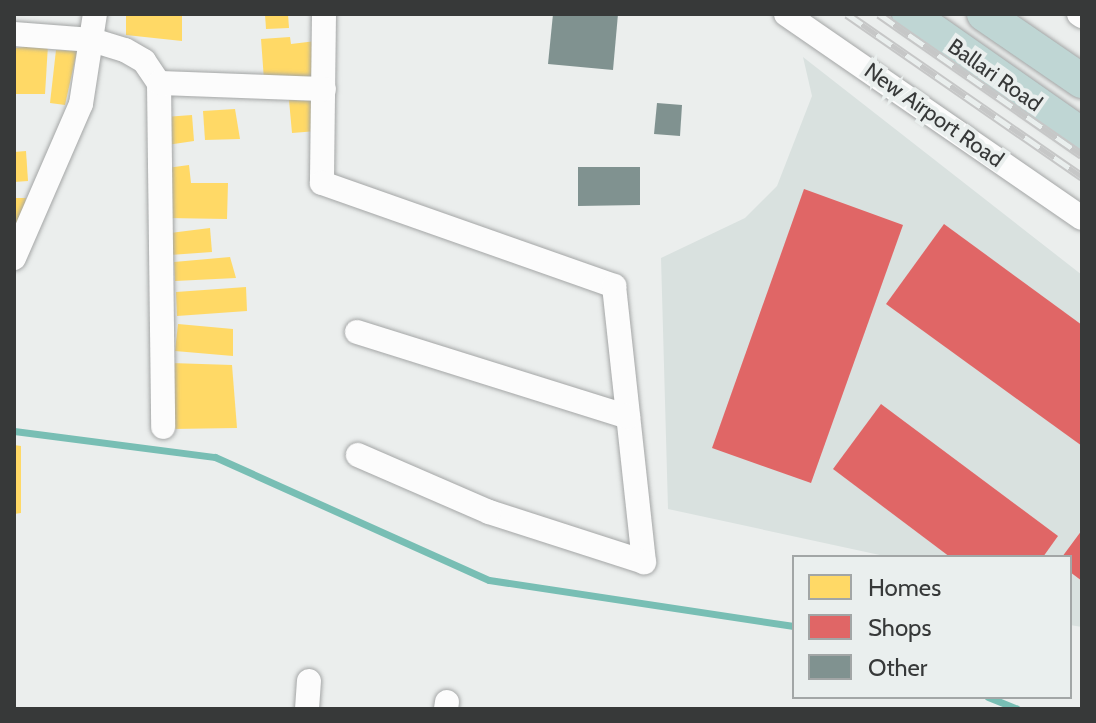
<!DOCTYPE html>
<html>
<head>
<meta charset="utf-8">
<style>
  body { margin:0 }
  #map { position:relative; width:1096px; height:723px; overflow:hidden; background:#ebeeed; font-family:Cabin,sans-serif }
  div>[style] { position:absolute }
  [style*='--x'] { left:calc(var(--x)*1px); top:calc(var(--y)*1px); width:calc(var(--w)*1px); rotate:calc(var(--a)*1deg) }
  .built>* { inset:0; background:#d9e1df }
  .homes>* { inset:0; background:#ffd966 }
  .shops>* { inset:0; background:#e06666 }
  .stream>* { height:7px; margin:-3.5px; padding:0 3.5px; transform-origin:3.5px; border-radius:3.5px; background:#78beb4 }
  .building>* { inset:0; background:#809290 }
  .roads { filter:drop-shadow(0 0 2px #a4a6a6) drop-shadow(0 0 2px #a4a6a6) }
  .minor>* { height:24px; margin:-12px; padding:0 12px; transform-origin:12px; border-radius:12px; background:#fcfcfc }
  .highway>* { height:34px; margin:-17px; padding:0 17px; transform-origin:17px; border-radius:17px; background:#bfd6d4 }
  .rail>* { height:9px; margin-top:-4.5px; transform-origin:0; background:repeating-linear-gradient(90deg,#eaefee 0 18px,#c6c7c7 0 36px); box-sizing:border-box; border-block:2px solid #c6c7c7 }
  span { translate:-50% -50%; white-space:nowrap; text-align:center; line-height:1.15; -webkit-text-stroke:8px #eaefee; paint-order:stroke }
  .street-label { font-size:22px; color:#373939 }
  .frame { position:absolute; inset:0; border:16px solid #373939; pointer-events:none }
  .legend { position:absolute; left:792px; top:555px; width:280px; height:144px; box-sizing:border-box; background:#eaefee; border:2px solid #a2a6a6; margin:0; padding:10px 14px; list-style:none; font-size:24px; color:#373939 }
  .legend li { display:flex; align-items:center; gap:16px; height:40px }
  .legend b { width:40px; border:2px solid #a2a6a6 }
</style>
</head>
<body>
<div id="map">
  <div class="built">
    <i style="clip-path:polygon(803px 57px,1082px 275px,1082px 627px,1070px 625px,1070px 557px,889px 557px,668px 509px,661px 258px,745px 218px,777px 186px,812px 96px)"></i>
  </div>
  <div class="homes">
    <i style="clip-path:polygon(126px 14px,182px 14px,182px 41px,126px 35px)"></i>
    <i style="clip-path:polygon(265px 14px,288px 14px,289px 28px,266px 29px)"></i>
    <i style="clip-path:polygon(290px 37px,291px 44px,316px 41px,316px 80px,264px 80px,261px 39px)"></i>
    <i style="clip-path:polygon(48px 45px,45px 94px,14px 94px,14px 48px)"></i>
    <i style="clip-path:polygon(56px 50px,77px 51px,65px 105px,50px 103px)"></i>
    <i style="clip-path:polygon(289px 100px,315px 101px,317px 131px,292px 133px)"></i>
    <i style="clip-path:polygon(235px 109px,240px 139px,205px 140px,203px 111px)"></i>
    <i style="clip-path:polygon(192px 115px,194px 141px,167px 145px,165px 117px)"></i>
    <i style="clip-path:polygon(26px 151px,28px 181px,14px 182px,14px 152px)"></i>
    <i style="clip-path:polygon(189px 165px,191px 183px,228px 183px,227px 219px,167px 218px,167px 168px)"></i>
    <i style="clip-path:polygon(14px 198px,26px 198px,20px 227px,14px 227px)"></i>
    <i style="clip-path:polygon(210px 228px,212px 252px,170px 255px,170px 233px)"></i>
    <i style="clip-path:polygon(230px 257px,236px 278px,175px 281px,174px 262px)"></i>
    <i style="clip-path:polygon(246px 287px,247px 311px,177px 316px,176px 292px)"></i>
    <i style="clip-path:polygon(178px 324px,233px 329px,233px 356px,175px 351px)"></i>
    <i style="clip-path:polygon(171px 363px,232px 365px,237px 428px,171px 429px)"></i>
    <i style="clip-path:polygon(14px 445px,21px 446px,21px 513px,14px 514px)"></i>
  </div>
  <div class="shops">
    <i style="clip-path:polygon(804px 189px,903px 225px,811px 483px,712px 448px)"></i>
    <i style="clip-path:polygon(944px 224px,1082px 325px,1082px 446px,886px 304px)"></i>
    <i style="clip-path:polygon(881px 404px,1058px 536px,1043px 557px,950px 557px,833px 469px)"></i>
    <i style="clip-path:polygon(1082px 530px,1082px 581px,1070px 572px,1070px 557px,1062px 557px)"></i>
  </div>
  <div class="stream">
    <i style="--x:14;--y:431;--w:203;--a:7.4"></i>
    <i style="--x:215;--y:457;--w:300;--a:24.2"></i>
    <i style="--x:489;--y:580;--w:308;--a:8.6"></i>
    <i style="--x:988;--y:697;--w:31;--a:22"></i>
  </div>
  <div class="building">
    <i style="clip-path:polygon(553px 14px,618px 14px,613px 70px,548px 64px)"></i>
    <i style="clip-path:polygon(657px 103px,682px 105px,680px 136px,654px 134px)"></i>
    <i style="clip-path:polygon(578px 167px,640px 167px,640px 205px,578px 206px)"></i>
  </div>
  <div class="roads">
    <div class="minor">
      <i style="--x:324;--y:14;--w:169;--a:90.7"></i>
      <i style="--x:322;--y:183;--w:310;--a:19.4"></i>
      <i style="--x:614;--y:286;--w:278;--a:83.8"></i>
      <i style="--x:644;--y:562;--w:163;--a:-162.1"></i>
      <i style="--x:489;--y:512;--w:143;--a:-156.5"></i>
      <i style="--x:786;--y:14;--w:359;--a:34.6"></i>
      <i style="--x:1079;--y:14;--w:4;--a:34"></i>
      <i style="--x:14;--y:34;--w:78;--a:4.4"></i>
      <i style="--x:92;--y:40;--w:34;--a:17"></i>
      <i style="--x:125;--y:50;--w:22;--a:30"></i>
      <i style="--x:144;--y:61;--w:27;--a:56"></i>
      <i style="--x:159;--y:83;--w:344;--a:89.3"></i>
      <i style="--x:159;--y:83;--w:165;--a:2.1"></i>
      <i style="--x:14;--y:258;--w:168;--a:-66.5"></i>
      <i style="--x:81;--y:104;--w:91;--a:-81.2"></i>
      <i style="--x:357;--y:332;--w:284;--a:17.4"></i>
      <i style="--x:307;--y:709;--w:28;--a:-86"></i>
      <i style="--x:446;--y:709;--w:7;--a:-82"></i>
    </div>
    <div class="highway">
      <i style="--x:909;--y:14;--w:211;--a:35"></i>
      <i style="--x:984;--y:14;--w:119;--a:34.4"></i>
    </div>
  </div>
  <div class="rail">
    <i style="--x:847;--y:14;--w:286;--a:34.7"></i>
    <i style="--x:879;--y:14;--w:247;--a:34.8"></i>
  </div>
  <div class="street-label">
    <span style="left:995px;top:75px;rotate:35deg">Ballari Road</span>
    <span style="left:934px;top:115px;rotate:35deg">New Airport Road</span>
  </div>
  <div class="frame"></div>
  <ul class="legend">
  <li><b style="height:22px;background:#ffd966"></b>Homes</li>
  <li><b style="height:22px;background:#e06666"></b>Shops</li>
  <li><b style="height:22px;background:#809290"></b>Other</li>
  </ul>
</div>
</body>
</html>
